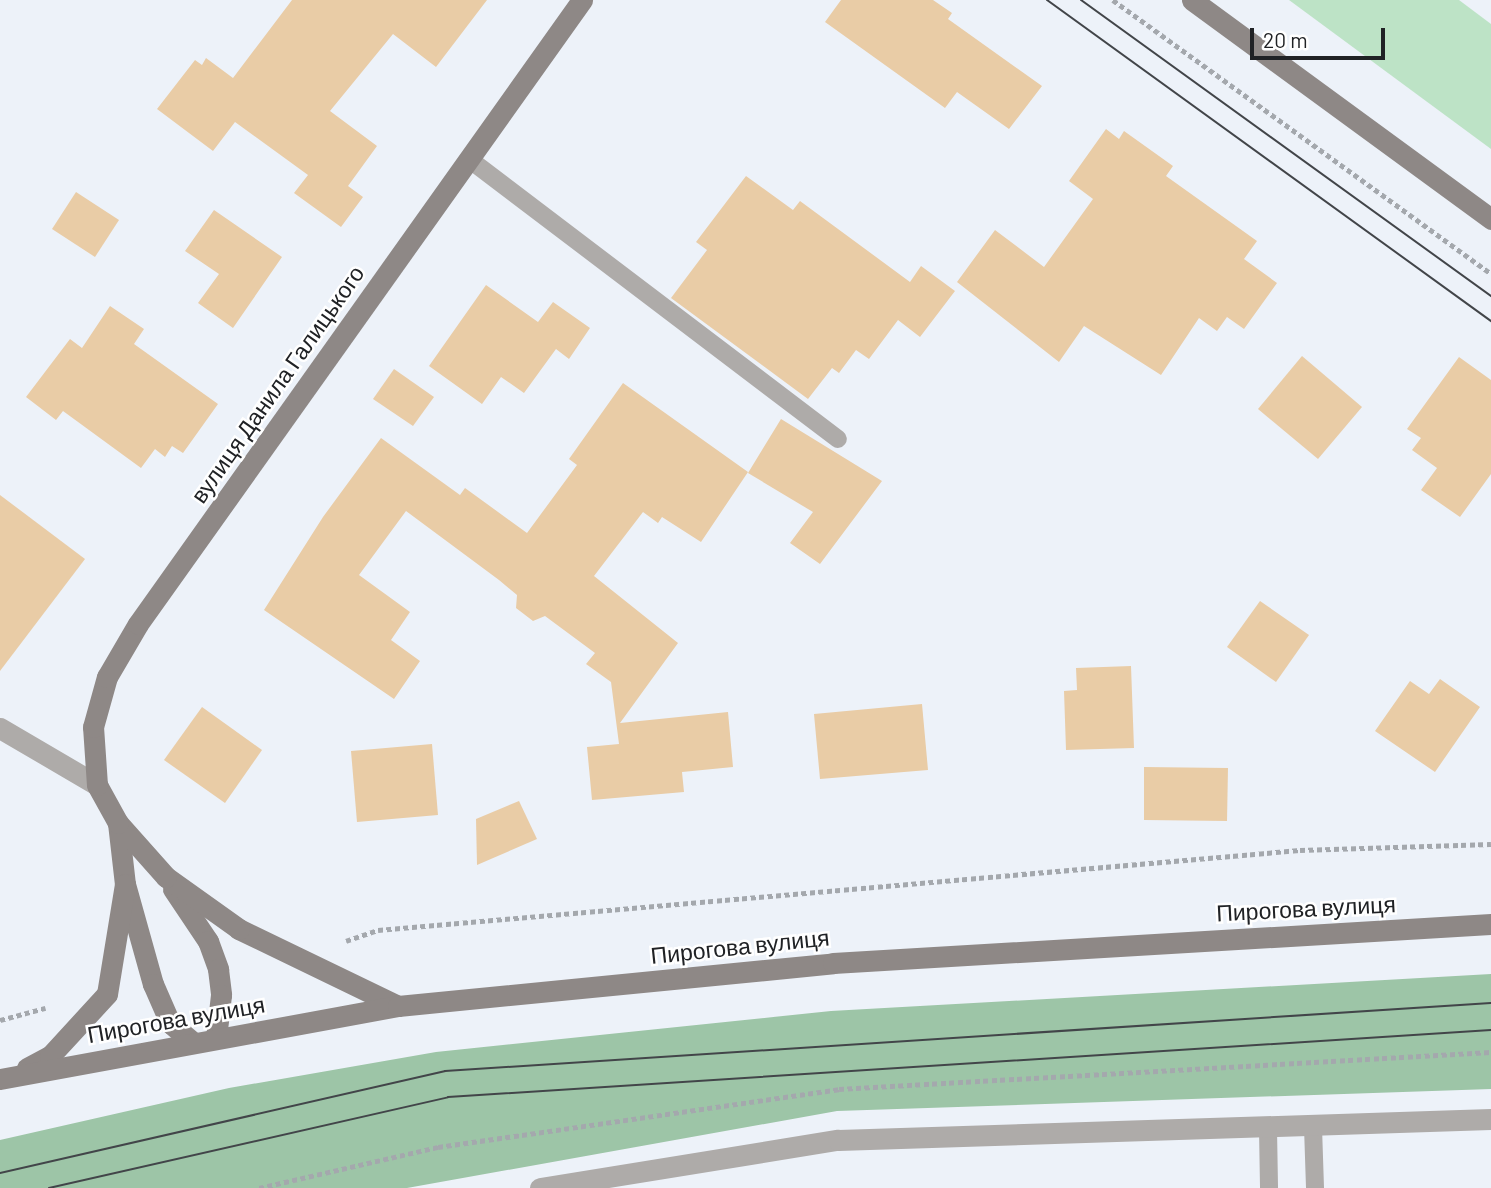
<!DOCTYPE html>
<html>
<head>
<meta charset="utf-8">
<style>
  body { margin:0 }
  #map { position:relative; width:1491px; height:1188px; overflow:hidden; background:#edf2f9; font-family:Barlow,sans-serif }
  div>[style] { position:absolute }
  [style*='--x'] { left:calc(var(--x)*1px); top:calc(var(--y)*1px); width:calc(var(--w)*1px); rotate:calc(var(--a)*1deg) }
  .green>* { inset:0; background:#bde3c6 }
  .forest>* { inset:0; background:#9dc5a7 }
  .building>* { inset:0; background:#e9cca6 }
  .path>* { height:4.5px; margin-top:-2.25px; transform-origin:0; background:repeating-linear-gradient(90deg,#a4a8ad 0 5px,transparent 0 8.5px) }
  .lane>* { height:18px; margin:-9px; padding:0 9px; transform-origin:9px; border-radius:9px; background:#aeaba9 }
  .street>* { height:21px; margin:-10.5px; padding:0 10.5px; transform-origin:10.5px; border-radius:10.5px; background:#aeaba9 }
  .secondary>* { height:21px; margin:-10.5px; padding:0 10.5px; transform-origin:10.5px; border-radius:10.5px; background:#8e8886 }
  .tram>* { height:2px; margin:-1px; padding:0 1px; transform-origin:1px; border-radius:1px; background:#424549 }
  span { translate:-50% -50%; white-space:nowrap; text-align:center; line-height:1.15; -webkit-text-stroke:5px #fff; paint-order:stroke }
  .street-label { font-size:23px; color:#202225 }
  .scale { position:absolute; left:1250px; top:28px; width:135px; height:32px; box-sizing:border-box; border:4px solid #202225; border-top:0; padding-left:9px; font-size:21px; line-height:24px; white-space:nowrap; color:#202225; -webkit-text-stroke:5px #fff; paint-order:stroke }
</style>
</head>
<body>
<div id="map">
  <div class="green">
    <i style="clip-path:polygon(1289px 0,1459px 0,1491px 24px,1491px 149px)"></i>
  </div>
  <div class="forest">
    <i style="clip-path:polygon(1491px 974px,1491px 1089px,837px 1111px,407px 1188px,0 1188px,0 1140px,229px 1088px,436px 1052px,831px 1011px)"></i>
  </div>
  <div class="building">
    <i style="clip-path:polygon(292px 0,487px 0,436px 67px,393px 34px,330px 111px,377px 146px,348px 186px,363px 197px,341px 227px,294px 193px,308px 175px,235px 122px,213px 151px,157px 109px,195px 60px,202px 65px,206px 58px,233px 78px)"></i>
    <i style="clip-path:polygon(841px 0,933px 0,952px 13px,948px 19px,1042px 86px,1009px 129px,957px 92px,945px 108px,825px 22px)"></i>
    <i style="clip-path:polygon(1106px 129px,1119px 139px,1124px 131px,1173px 166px,1166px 176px,1257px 241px,1244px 259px,1277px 283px,1244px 329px,1227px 317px,1217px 331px,1199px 318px,1161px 375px,1084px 326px,1059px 362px,957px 282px,995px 230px,1044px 267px,1093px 199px,1069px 181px)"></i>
    <i style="clip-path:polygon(746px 176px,793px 210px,800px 201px,910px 282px,921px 266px,955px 291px,920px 337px,898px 320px,869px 359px,856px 350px,839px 373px,832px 368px,808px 399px,671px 298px,707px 250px,696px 242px)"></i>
    <i style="clip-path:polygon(76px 192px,119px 220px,95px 257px,52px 229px)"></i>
    <i style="clip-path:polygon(214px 210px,282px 257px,233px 328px,198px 303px,219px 274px,185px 251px)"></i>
    <i style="clip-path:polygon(486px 285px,538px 322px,553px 302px,590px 328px,569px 359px,556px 349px,524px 393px,501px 377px,482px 404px,429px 366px)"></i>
    <i style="clip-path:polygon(110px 306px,144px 329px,134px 344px,218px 404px,183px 453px,172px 446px,165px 457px,155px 449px,141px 468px,63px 411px,56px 420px,26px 397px,70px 339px,82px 348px)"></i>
    <i style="clip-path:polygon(1302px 356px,1362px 407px,1318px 459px,1258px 409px)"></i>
    <i style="clip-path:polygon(1459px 357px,1491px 380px,1491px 474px,1460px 517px,1421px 490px,1437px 468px,1412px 450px,1421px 438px,1407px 429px)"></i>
    <i style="clip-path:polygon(394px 369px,434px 397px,413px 426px,373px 399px)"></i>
    <i style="clip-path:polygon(623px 383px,748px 472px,701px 542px,662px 517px,658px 523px,643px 512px,594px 576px,678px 643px,620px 723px,728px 712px,733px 767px,682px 772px,684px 792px,592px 800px,587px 747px,619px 744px,611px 682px,586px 664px,595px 653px,545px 616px,533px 621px,516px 608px,517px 595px,499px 580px,406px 511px,359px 575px,410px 612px,391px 640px,420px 661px,394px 699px,264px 610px,323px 517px,381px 438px,460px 495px,465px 488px,527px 533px,577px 465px,569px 459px)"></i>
    <i style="clip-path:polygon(781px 419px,882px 481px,820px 564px,790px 543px,813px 512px,748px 473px)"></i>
    <i style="clip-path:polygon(0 495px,85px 559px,0 671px)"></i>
    <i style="clip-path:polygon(1260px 601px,1309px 635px,1276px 682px,1227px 647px)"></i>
    <i style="clip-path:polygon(1131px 666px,1134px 748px,1066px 750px,1064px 691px,1077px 690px,1076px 668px)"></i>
    <i style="clip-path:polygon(1440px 679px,1480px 707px,1435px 772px,1375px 731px,1410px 681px,1429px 694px)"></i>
    <i style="clip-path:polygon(922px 704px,928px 770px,820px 779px,814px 714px)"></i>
    <i style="clip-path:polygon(202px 707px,262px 750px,225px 803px,164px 760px)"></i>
    <i style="clip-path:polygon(432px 744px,438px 815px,357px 822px,351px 751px)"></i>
    <i style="clip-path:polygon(1144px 767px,1228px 768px,1227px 821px,1144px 820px)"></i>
    <i style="clip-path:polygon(519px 801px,537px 839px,477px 865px,476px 819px)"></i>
  </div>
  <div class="path">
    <i style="--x:1113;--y:0;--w:467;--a:35.9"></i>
    <i style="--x:346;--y:941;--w:34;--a:-19"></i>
    <i style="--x:378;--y:930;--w:925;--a:-4.96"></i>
    <i style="--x:1300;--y:850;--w:191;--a:-1.8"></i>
    <i style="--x:0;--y:1020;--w:47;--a:-14.9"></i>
    <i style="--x:259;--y:1188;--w:184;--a:-12.9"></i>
    <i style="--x:438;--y:1147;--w:405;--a:-8.2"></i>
    <i style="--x:839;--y:1089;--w:653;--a:-3.25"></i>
  </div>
  <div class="lane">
    <i style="--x:469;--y:159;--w:463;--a:37.2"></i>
    <i style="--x:1313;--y:1127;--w:61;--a:88.1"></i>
    <i style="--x:1268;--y:1129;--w:59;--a:89"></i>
  </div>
  <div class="street">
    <i style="--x:0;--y:728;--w:113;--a:30.4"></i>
    <i style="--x:540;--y:1188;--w:302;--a:-9.2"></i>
    <i style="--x:838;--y:1140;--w:653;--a:-1.84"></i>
  </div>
  <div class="secondary">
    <i style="--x:1192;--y:0;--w:371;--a:36.2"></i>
    <i style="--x:118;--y:823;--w:61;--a:83.5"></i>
    <i style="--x:125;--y:884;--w:104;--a:74.4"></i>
    <i style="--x:153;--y:984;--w:43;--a:66.4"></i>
    <i style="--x:170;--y:1023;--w:30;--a:40"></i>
    <i style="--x:173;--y:889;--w:63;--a:56.1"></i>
    <i style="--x:208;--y:941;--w:30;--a:70"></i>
    <i style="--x:218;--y:969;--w:26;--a:83"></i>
    <i style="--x:221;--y:995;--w:43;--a:96.6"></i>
    <i style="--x:398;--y:1006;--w:177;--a:-154.2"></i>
    <i style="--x:239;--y:929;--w:90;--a:-144.5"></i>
    <i style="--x:166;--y:877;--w:72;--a:-131.6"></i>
    <i style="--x:118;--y:823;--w:43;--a:-118.9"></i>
    <i style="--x:97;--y:785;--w:58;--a:-93.9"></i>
    <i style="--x:93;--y:727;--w:52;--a:-74.4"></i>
    <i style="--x:107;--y:677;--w:61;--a:-59.7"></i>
    <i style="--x:138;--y:624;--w:766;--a:-54.57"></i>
    <i style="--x:27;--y:1068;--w:26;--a:-28"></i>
    <i style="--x:50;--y:1056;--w:84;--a:-47.4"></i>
    <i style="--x:107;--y:994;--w:111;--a:-80.7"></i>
    <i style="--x:0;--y:1079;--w:405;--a:-10.4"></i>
    <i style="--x:398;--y:1006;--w:437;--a:-5.6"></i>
    <i style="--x:833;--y:963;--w:659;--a:-3.39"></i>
  </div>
  <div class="tram">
    <i style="--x:1047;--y:0;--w:548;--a:35.87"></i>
    <i style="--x:1081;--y:0;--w:506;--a:35.83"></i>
    <i style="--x:0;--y:1173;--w:457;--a:-12.9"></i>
    <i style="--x:445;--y:1071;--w:1048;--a:-3.72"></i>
    <i style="--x:49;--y:1188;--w:409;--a:-12.8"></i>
    <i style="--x:448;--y:1097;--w:1045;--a:-3.68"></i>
  </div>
  <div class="street-label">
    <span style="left:277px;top:384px;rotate:-55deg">вулиця Данила Галицького</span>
    <span style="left:1306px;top:908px;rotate:-3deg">Пирогова вулиця</span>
    <span style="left:740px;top:946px;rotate:-6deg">Пирогова вулиця</span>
    <span style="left:176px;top:1019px;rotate:-10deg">Пирогова вулиця</span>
  </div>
  <div class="scale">20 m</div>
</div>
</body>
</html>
